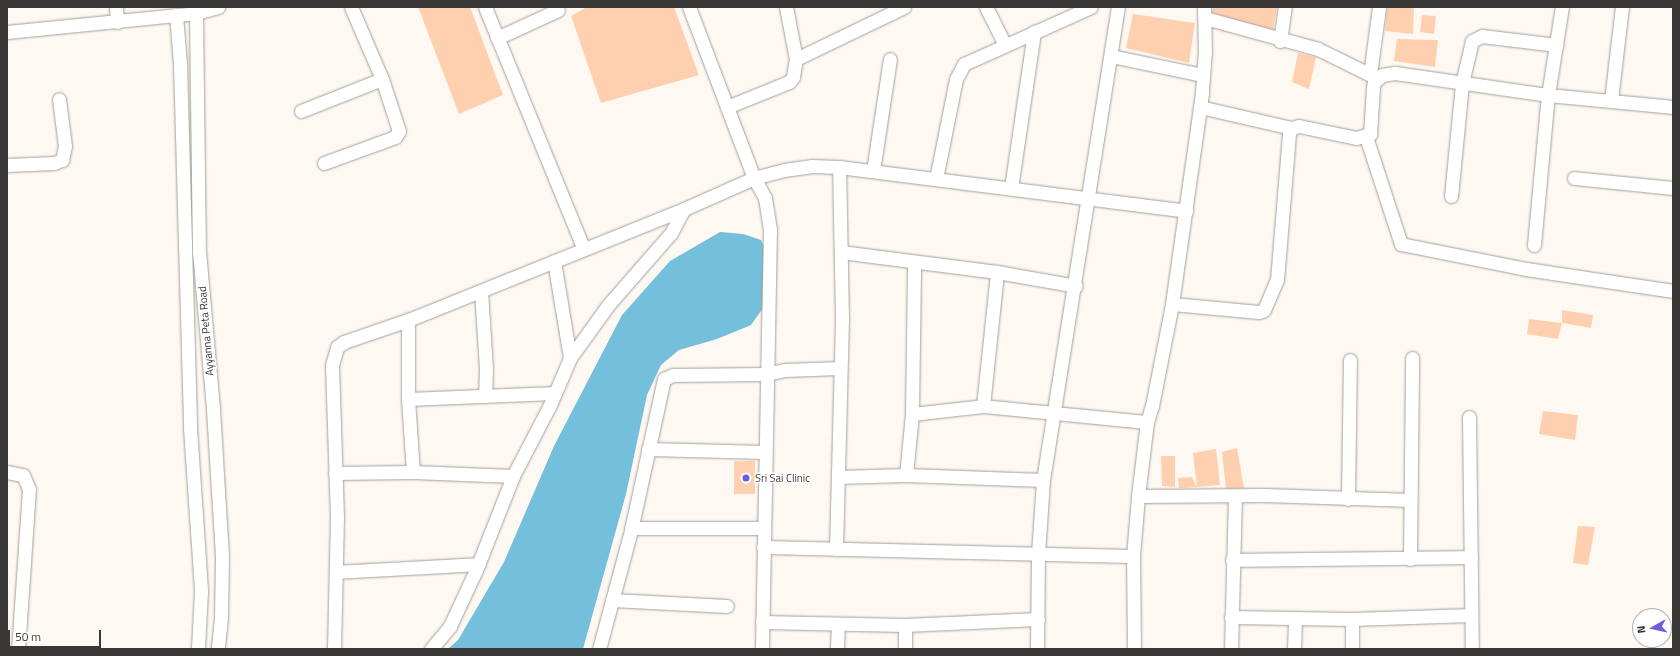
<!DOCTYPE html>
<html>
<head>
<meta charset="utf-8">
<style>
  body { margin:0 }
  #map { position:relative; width:1680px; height:656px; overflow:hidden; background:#fdf8f2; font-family:"Titillium Web",sans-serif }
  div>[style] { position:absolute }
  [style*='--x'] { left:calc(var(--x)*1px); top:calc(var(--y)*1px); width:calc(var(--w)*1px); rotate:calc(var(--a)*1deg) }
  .water>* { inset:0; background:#74bfdb }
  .building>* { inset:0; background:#ffd0b0 }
  .roads { filter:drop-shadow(0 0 1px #a49f9a) drop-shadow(0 0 1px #a49f9a) }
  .minor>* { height:13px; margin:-6.5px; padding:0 6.5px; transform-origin:6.5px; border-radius:6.5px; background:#fff }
  .dots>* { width:11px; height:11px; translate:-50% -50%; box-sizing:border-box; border:2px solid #fff; border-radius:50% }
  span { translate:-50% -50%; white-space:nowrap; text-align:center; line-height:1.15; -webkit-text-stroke:3px #fff; paint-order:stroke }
  .street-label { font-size:11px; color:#3a3836 }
  .poi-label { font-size:11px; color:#3a3836 }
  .left { translate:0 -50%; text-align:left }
  .frame { position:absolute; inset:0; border:8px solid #3a3836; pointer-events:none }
  .north { position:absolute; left:1632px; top:608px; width:40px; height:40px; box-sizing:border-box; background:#fff; border:1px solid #b0afaf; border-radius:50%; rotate:262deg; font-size:11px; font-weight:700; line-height:16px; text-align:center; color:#3a3836 }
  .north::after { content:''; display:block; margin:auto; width:14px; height:18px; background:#695fd9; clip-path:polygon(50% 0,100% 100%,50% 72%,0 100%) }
  .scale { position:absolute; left:8px; top:630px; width:93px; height:18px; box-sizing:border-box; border:2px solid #3a3836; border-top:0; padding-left:5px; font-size:12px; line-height:14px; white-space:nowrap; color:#3a3836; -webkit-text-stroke:3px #fff; paint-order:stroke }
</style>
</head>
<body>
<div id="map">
  <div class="water">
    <i style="clip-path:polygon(720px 232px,743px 234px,761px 240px,768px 256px,766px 304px,751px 325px,717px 339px,679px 350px,661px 365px,647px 395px,626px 494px,583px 649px,448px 649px,458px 640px,504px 562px,554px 446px,622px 315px,670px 261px)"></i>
  </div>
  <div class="building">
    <i style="clip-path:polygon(418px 7px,470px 7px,503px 95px,459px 114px)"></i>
    <i style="clip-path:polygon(587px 7px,674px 7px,699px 75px,601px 103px,571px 16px)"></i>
    <i style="clip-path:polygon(1213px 7px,1277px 7px,1273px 30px,1212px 13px)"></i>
    <i style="clip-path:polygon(1387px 7px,1414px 7px,1413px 34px,1385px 31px)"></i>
    <i style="clip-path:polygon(1133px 14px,1195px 23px,1189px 63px,1126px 48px)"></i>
    <i style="clip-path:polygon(1422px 15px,1436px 16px,1434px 34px,1420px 32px)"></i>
    <i style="clip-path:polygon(1397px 39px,1438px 40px,1435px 67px,1394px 61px)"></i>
    <i style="clip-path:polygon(1298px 53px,1316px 57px,1309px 89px,1292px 82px)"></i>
    <i style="clip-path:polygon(1562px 310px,1593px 315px,1591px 328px,1562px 323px)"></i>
    <i style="clip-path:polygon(1529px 319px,1562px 323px,1558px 339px,1527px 334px)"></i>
    <i style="clip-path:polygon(1543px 411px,1578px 415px,1575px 440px,1539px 434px)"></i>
    <i style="clip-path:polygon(1237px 448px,1244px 488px,1226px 489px,1222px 452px)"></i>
    <i style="clip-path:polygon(1216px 449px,1220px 485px,1197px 487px,1193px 453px)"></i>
    <i style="clip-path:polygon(1161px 456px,1175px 456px,1175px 487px,1162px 486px)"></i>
    <i style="clip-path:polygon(734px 461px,755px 461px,755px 494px,734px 494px)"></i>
    <i style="clip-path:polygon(1192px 477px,1197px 487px,1179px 488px,1178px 478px)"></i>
    <i style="clip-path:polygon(1578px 526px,1595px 527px,1588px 565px,1573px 563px)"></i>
  </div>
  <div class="roads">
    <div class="minor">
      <i style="--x:116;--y:7;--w:15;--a:86"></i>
      <i style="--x:485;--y:7;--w:261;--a:67.8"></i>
      <i style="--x:689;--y:7;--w:183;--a:69.2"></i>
      <i style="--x:754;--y:178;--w:23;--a:61"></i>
      <i style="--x:765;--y:198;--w:32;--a:81"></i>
      <i style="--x:770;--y:230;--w:419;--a:91.1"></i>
      <i style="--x:986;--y:7;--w:42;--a:63.4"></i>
      <i style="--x:196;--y:13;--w:238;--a:89.3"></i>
      <i style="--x:199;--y:251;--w:159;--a:84.9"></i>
      <i style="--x:213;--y:409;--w:149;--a:86.5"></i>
      <i style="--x:222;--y:558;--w:60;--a:91"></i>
      <i style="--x:221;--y:618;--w:31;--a:96"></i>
      <i style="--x:176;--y:15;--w:49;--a:85.3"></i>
      <i style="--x:180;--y:64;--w:364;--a:88.4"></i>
      <i style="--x:190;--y:428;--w:163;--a:86.1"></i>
      <i style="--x:201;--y:591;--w:58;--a:93"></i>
      <i style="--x:1205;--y:18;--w:117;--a:15.3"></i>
      <i style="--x:1318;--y:49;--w:66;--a:26.2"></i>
      <i style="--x:7;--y:32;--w:190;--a:-5.7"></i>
      <i style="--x:196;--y:13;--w:23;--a:-15"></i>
      <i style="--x:497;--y:38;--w:67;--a:-24.7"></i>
      <i style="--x:1280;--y:41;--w:34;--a:-82"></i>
      <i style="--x:1111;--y:56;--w:94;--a:11.7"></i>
      <i style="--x:796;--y:59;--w:120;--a:-25.7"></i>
      <i style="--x:1370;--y:74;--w:68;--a:-82.3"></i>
      <i style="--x:1611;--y:100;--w:94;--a:-83.3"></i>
      <i style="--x:727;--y:107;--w:67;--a:-22"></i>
      <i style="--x:789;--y:82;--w:6;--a:-51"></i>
      <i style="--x:793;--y:77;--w:18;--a:-81"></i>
      <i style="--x:796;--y:59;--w:53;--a:-100.9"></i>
      <i style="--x:1200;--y:107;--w:94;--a:12.9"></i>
      <i style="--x:301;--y:111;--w:87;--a:-21.6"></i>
      <i style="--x:1366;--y:137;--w:113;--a:71.9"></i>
      <i style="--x:1401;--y:244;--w:127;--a:11.3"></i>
      <i style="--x:1526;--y:269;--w:149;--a:8.5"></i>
      <i style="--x:324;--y:163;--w:76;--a:-20.1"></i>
      <i style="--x:395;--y:137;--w:7;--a:-56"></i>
      <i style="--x:399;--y:131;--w:55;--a:-108.1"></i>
      <i style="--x:382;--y:79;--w:78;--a:-113.3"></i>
      <i style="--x:7;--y:165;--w:47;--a:-2.4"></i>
      <i style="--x:54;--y:163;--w:9;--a:-21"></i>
      <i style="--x:62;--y:160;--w:14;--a:-78"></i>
      <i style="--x:65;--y:146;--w:47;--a:-97.3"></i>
      <i style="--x:873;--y:171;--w:113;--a:-81.4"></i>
      <i style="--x:1574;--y:178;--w:100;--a:5.8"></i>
      <i style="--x:936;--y:179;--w:102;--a:-78.7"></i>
      <i style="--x:956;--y:79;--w:17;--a:-62"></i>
      <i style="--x:964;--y:64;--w:139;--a:-24.2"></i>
      <i style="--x:1011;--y:188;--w:158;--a:-81.6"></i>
      <i style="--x:1451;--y:196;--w:114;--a:-84.4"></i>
      <i style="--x:1462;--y:83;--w:43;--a:-76.6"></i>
      <i style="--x:1472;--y:41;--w:11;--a:-27"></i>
      <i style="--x:1482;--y:36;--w:75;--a:6.9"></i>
      <i style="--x:1534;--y:245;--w:151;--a:-84.7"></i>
      <i style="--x:1548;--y:95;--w:89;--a:-81"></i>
      <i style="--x:841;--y:252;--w:157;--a:7.3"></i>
      <i style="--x:997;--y:272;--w:80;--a:10"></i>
      <i style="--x:554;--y:261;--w:98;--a:80.6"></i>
      <i style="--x:481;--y:291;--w:78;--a:86.3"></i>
      <i style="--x:486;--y:369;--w:27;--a:92"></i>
      <i style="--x:1172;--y:304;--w:87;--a:5.3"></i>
      <i style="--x:1259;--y:312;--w:5;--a:-22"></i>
      <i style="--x:1264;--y:310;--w:33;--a:-67"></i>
      <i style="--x:1277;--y:280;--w:147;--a:-85.3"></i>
      <i style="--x:1289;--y:133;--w:6;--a:-59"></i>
      <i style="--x:1292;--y:128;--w:7;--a:-16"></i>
      <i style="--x:1299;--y:126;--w:58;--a:11.9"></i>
      <i style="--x:1356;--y:138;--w:15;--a:-16"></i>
      <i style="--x:1370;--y:134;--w:47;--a:-86.3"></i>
      <i style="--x:1373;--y:87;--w:5;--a:-79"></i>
      <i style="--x:1374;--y:82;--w:11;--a:-41"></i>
      <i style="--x:1382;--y:75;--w:13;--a:-9"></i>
      <i style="--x:1395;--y:73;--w:155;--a:8.2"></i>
      <i style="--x:1548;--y:95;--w:126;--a:5.5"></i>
      <i style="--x:408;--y:320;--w:79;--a:90"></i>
      <i style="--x:408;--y:399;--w:73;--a:86.1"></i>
      <i style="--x:408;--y:399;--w:147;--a:-2.3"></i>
      <i style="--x:983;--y:406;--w:135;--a:-84"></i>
      <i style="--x:912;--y:414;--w:71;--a:-6.4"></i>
      <i style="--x:983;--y:406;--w:165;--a:5.6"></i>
      <i style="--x:1469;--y:417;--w:232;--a:89.3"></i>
      <i style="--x:648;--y:449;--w:117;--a:1.5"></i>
      <i style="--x:7;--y:472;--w:16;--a:11"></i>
      <i style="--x:23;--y:475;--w:15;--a:67"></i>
      <i style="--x:29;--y:489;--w:160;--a:93.9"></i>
      <i style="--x:335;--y:473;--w:78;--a:-0.7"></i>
      <i style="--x:413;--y:472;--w:100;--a:2.3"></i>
      <i style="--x:906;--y:475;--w:61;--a:-84.4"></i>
      <i style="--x:912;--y:414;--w:152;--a:-89.2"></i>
      <i style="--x:838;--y:477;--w:68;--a:-1.7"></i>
      <i style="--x:906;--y:475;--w:137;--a:2.1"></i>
      <i style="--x:1138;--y:496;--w:127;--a:-0.5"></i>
      <i style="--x:1265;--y:495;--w:145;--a:2"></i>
      <i style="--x:1348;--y:499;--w:139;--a:-89.2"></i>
      <i style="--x:631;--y:528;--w:133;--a:0"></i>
      <i style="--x:763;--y:547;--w:370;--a:1.4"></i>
      <i style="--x:836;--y:549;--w:230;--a:-88.5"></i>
      <i style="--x:842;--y:319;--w:152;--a:-91.1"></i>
      <i style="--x:1410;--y:559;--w:201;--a:-89.4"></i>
      <i style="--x:1232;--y:560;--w:239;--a:-0.7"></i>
      <i style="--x:336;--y:572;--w:143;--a:-3.2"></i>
      <i style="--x:612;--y:600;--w:115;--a:3"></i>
      <i style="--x:1231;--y:617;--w:121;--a:0.9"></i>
      <i style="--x:1352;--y:619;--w:119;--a:-1.9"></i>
      <i style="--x:1352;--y:619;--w:30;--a:90"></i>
      <i style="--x:762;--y:622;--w:143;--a:1.2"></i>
      <i style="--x:905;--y:625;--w:133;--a:-2.6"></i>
      <i style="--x:905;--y:625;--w:24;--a:90"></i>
      <i style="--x:334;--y:649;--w:132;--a:-88.7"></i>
      <i style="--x:337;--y:517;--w:152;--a:-91.9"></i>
      <i style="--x:332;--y:365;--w:19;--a:-74"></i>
      <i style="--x:337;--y:347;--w:9;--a:-36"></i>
      <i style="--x:344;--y:342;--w:68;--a:-19"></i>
      <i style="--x:408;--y:320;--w:297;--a:-21.9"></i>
      <i style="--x:684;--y:209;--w:77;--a:-23.9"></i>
      <i style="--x:754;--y:178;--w:31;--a:-15"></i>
      <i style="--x:784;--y:170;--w:27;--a:-8"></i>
      <i style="--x:811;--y:166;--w:28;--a:2"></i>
      <i style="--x:839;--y:167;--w:350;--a:7.2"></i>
      <i style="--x:431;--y:649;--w:30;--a:-50"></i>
      <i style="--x:450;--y:626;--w:62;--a:-65.1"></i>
      <i style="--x:476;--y:570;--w:101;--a:-68.5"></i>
      <i style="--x:513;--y:476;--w:80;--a:-62.5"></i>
      <i style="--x:550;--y:405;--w:51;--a:-66.9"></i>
      <i style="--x:570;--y:358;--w:67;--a:-54.2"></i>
      <i style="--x:609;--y:304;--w:94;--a:-48.9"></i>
      <i style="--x:671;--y:233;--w:27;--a:-62"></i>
      <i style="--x:599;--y:649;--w:123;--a:-74.9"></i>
      <i style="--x:631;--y:530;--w:155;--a:-77.7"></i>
      <i style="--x:664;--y:379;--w:10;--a:-24"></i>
      <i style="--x:673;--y:375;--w:92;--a:-0.6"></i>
      <i style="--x:765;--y:374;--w:20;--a:-11"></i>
      <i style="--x:785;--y:370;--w:55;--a:-2.1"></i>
      <i style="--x:837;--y:649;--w:25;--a:-88"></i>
      <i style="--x:1037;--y:649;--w:95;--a:-89.4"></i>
      <i style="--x:1038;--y:554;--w:74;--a:-86.1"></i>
      <i style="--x:1043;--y:480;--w:479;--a:-81"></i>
      <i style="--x:1134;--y:649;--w:93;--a:-90.6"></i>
      <i style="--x:1133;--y:556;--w:60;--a:-85.2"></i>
      <i style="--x:1138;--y:496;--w:75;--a:-83.1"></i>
      <i style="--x:1147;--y:422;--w:17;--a:-73"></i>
      <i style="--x:1152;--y:406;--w:104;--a:-78.9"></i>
      <i style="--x:1172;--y:304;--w:214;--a:-81.9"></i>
      <i style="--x:1202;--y:92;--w:39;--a:-86"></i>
      <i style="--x:1205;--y:53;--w:46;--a:-91.2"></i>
      <i style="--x:1231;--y:649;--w:152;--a:-88.5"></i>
      <i style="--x:1294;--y:649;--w:31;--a:-88"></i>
    </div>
  </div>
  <div class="dots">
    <i style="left:746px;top:478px;background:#695fd9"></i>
  </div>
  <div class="street-label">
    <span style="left:206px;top:331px;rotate:-95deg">Ayyanna Peta Road</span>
  </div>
  <div class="poi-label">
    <span class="left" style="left:755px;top:478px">Sri Sai Clinic</span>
  </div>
  <div class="frame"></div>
  <div class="north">N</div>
  <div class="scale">50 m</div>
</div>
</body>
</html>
